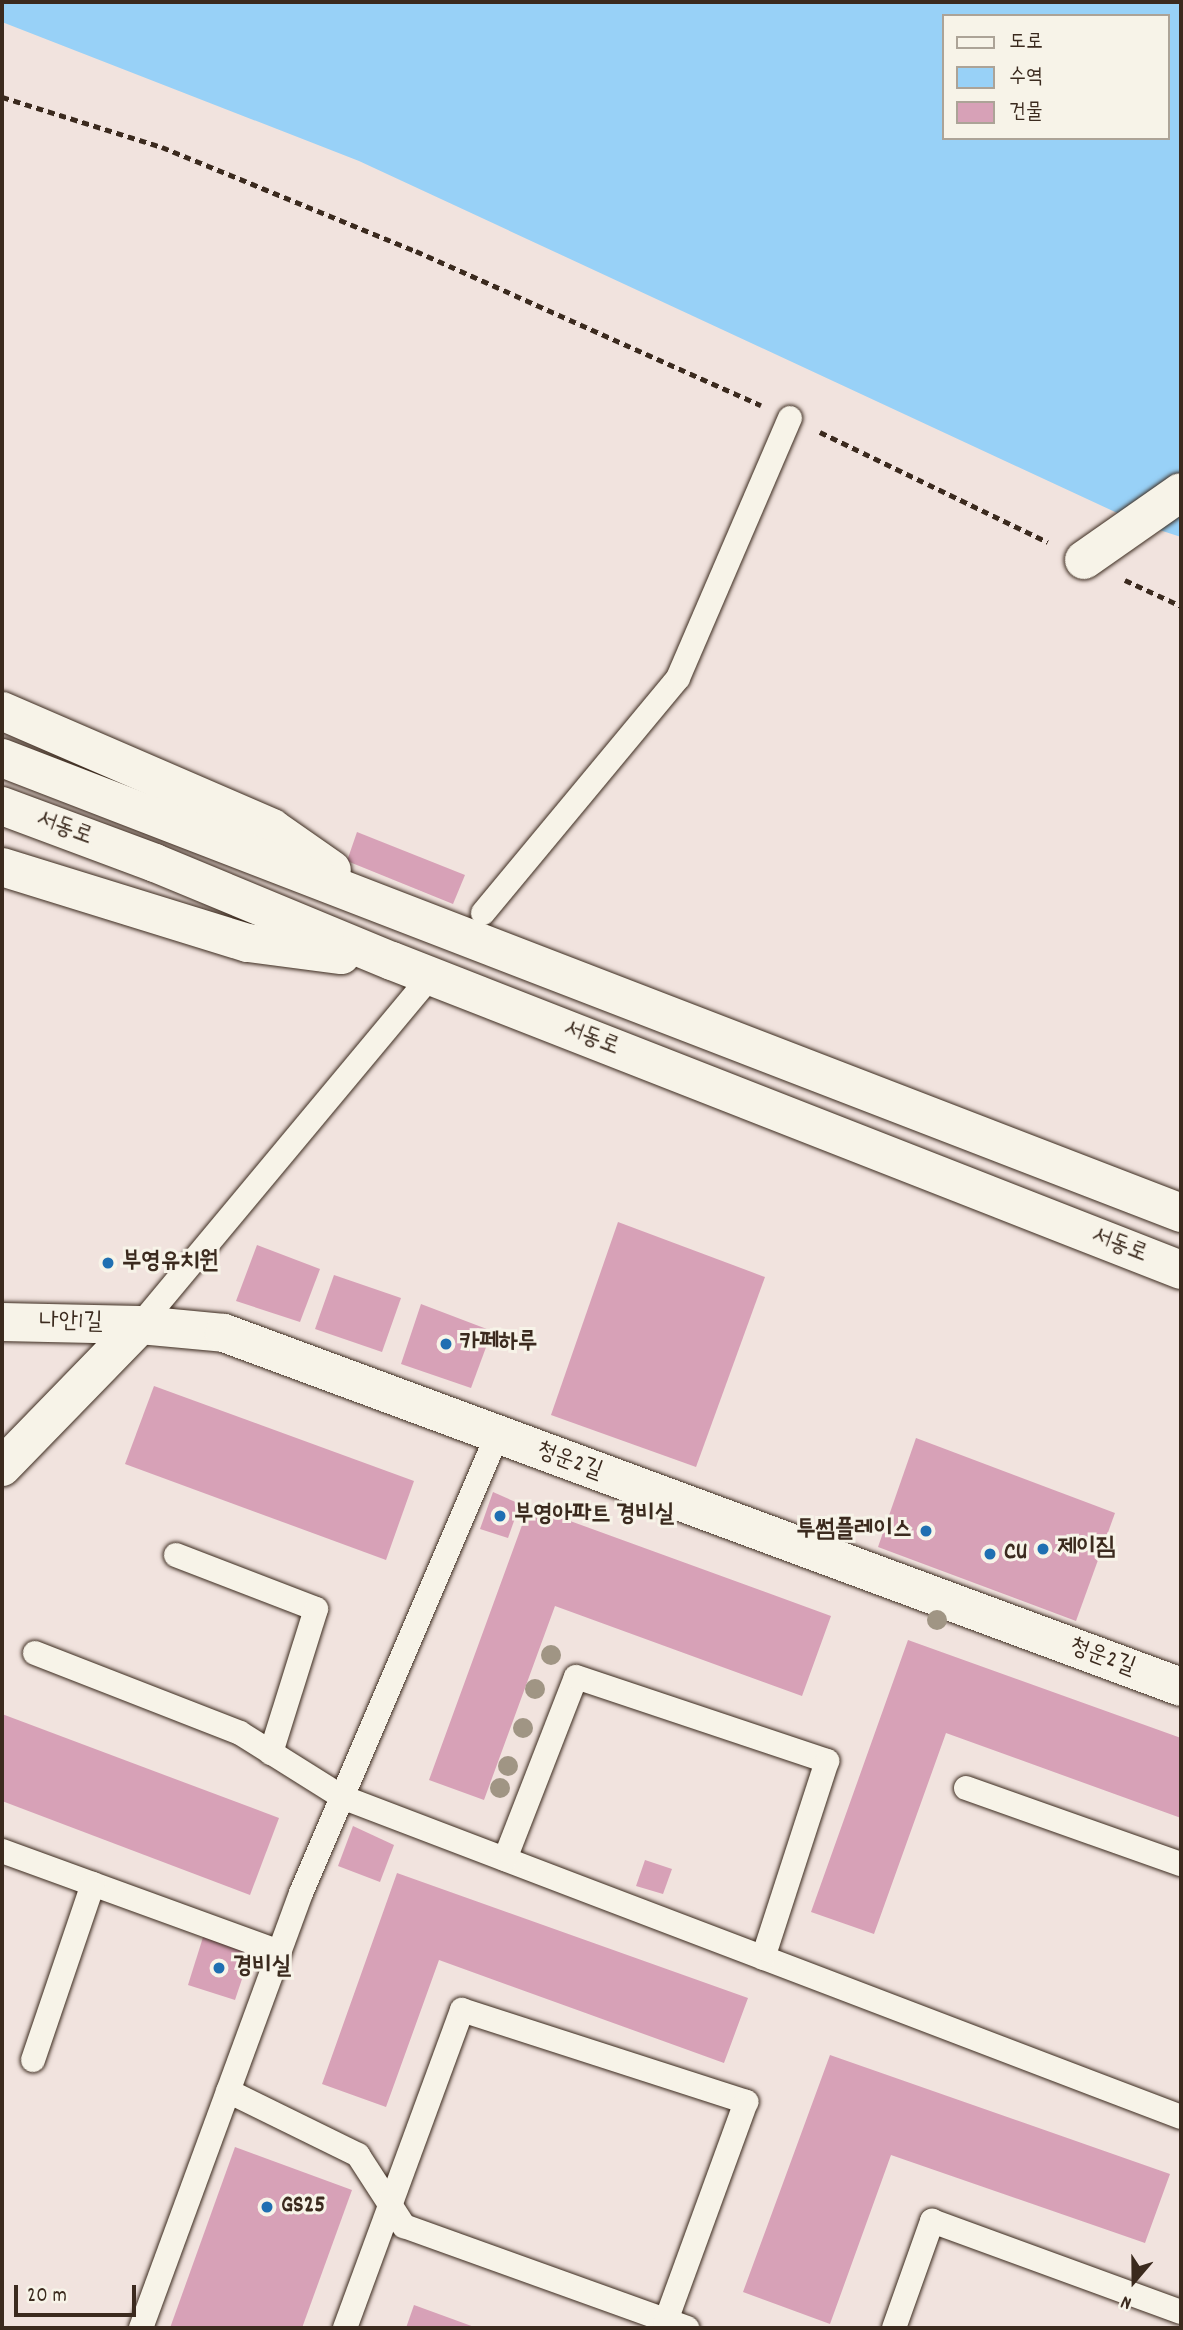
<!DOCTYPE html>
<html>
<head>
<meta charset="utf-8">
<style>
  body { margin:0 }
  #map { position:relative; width:1183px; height:2330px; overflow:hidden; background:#f1e3de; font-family:Dekko,"Poor Story",sans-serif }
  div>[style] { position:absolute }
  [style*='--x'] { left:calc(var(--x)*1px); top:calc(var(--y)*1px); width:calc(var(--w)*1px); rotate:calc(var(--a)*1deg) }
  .water>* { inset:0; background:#98d1f7 }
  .building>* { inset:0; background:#d7a1b7 }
  .path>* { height:4.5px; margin-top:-2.25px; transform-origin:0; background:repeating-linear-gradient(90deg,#3b2a1e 0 7px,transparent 0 12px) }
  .roads { filter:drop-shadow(0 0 2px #3b2a1e) drop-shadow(0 0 2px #3b2a1e) }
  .lane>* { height:24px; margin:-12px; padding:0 12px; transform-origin:12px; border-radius:12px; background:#f7f3e8 }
  .street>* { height:38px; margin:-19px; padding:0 19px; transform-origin:19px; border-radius:19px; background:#f7f3e8 }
  .primary>* { height:38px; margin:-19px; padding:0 19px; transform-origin:19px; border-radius:19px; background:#f7f3e8 }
  .trees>* { width:20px; height:20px; margin:-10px; border-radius:50%; background:#a09584 }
  .dots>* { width:19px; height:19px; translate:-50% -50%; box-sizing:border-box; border:4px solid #f7f3e8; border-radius:50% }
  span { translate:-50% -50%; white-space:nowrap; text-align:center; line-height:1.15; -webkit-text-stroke:6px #f7f3e8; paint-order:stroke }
  .street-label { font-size:24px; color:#3b2a1e }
  .poi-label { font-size:24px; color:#3b2a1e; font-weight:700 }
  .left { translate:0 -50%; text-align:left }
  .right { translate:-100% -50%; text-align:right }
  .frame { position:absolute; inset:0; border:4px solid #3b2a1e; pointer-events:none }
  .legend { position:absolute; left:942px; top:14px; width:228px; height:126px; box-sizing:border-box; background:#f7f3e8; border:2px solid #aca397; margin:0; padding:9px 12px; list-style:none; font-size:21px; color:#3b2a1e }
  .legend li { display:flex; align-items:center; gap:14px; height:35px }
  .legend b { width:35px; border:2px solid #aca397 }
  .north { position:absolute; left:1099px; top:2246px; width:70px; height:70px; -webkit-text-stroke:5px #f7f3e8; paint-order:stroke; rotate:200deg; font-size:19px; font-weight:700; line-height:28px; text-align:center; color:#3b2a1e }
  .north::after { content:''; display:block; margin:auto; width:24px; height:32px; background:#3b2a1e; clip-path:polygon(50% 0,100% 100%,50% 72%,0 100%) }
  .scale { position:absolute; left:14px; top:2285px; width:122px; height:32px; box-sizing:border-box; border:4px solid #3b2a1e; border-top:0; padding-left:9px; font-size:21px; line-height:24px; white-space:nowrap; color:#3b2a1e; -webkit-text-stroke:5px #f7f3e8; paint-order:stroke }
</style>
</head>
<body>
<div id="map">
  <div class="water">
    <i style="clip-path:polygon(evenodd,2px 2px,1181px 2px,1181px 537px,1141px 524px,359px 161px,2px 22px,2px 2px,943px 16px,1167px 16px,1167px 138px,943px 138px,943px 16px)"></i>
  </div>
  <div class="building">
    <i style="clip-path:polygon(357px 832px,465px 875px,453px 904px,347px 861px)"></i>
    <i style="clip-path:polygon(618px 1222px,765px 1277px,696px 1467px,551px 1415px)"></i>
    <i style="clip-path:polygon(257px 1245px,320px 1269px,300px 1322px,236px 1301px)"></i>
    <i style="clip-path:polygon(334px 1275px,401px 1298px,382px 1352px,315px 1329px)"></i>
    <i style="clip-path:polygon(421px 1304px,492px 1331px,471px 1388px,401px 1364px)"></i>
    <i style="clip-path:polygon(154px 1386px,414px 1481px,386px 1560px,125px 1464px)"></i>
    <i style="clip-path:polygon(916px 1438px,1115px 1513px,1076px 1621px,878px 1547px)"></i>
    <i style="clip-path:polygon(493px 1492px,520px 1504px,508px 1538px,480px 1529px)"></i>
    <i style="clip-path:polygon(529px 1506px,831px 1616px,802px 1696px,555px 1606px,484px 1800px,429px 1780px)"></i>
    <i style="clip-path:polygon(908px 1640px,1181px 1738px,1181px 1818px,946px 1733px,874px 1934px,811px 1912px)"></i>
    <i style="clip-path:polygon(2px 1714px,279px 1818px,250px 1895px,2px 1801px)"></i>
    <i style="clip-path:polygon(353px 1826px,394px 1845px,380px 1882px,338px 1866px)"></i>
    <i style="clip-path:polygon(645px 1860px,672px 1869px,663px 1894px,636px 1886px)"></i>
    <i style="clip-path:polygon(397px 1873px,748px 1998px,724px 2063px,439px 1960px,386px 2107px,322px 2084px)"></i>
    <i style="clip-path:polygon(204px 1934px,251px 1952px,235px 2000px,188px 1985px)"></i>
    <i style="clip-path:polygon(830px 2055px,1170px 2174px,1145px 2243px,891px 2155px,830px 2324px,743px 2292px)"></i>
    <i style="clip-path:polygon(235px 2147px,352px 2190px,302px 2328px,170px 2328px)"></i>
    <i style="clip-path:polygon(414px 2305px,477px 2328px,406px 2328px)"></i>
  </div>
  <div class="path">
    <i style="--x:2;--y:97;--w:168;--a:17.4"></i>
    <i style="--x:162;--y:147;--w:274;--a:22.3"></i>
    <i style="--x:416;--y:251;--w:378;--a:24.1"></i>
    <i style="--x:820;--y:432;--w:253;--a:25.8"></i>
    <i style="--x:1125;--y:580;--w:62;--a:24.9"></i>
  </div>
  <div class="roads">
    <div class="lane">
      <i style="--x:483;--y:913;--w:305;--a:-50.3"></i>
      <i style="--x:678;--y:678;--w:283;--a:-66.7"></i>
      <i style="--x:140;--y:1325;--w:442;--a:-50.2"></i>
      <i style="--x:176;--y:1555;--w:150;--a:21.1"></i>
      <i style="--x:316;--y:1609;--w:151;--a:107.4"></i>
      <i style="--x:35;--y:1653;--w:220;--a:21.3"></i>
      <i style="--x:240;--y:1733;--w:120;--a:32.1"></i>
      <i style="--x:342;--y:1797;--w:898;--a:20.88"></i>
      <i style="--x:966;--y:1788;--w:228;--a:19.5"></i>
      <i style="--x:2;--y:1851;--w:295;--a:20"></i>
      <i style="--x:505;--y:1859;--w:195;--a:-68.7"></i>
      <i style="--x:576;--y:1677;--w:265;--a:18.5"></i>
      <i style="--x:827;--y:1761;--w:207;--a:108"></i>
      <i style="--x:33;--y:2060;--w:186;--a:-71.2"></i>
      <i style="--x:228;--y:2091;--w:145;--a:26.2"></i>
      <i style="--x:358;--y:2155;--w:85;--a:57.1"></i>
      <i style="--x:404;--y:2226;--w:301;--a:19.8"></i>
      <i style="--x:141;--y:2328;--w:463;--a:-69.8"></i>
      <i style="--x:301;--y:1893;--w:497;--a:-66.8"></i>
      <i style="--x:345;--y:2328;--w:339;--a:-69.8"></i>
      <i style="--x:462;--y:2010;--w:299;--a:17.9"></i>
      <i style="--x:746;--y:2102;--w:233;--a:110.1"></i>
      <i style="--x:894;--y:2328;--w:114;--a:-70.4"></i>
      <i style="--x:932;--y:2221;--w:265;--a:20.1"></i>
    </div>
    <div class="street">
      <i style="--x:1084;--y:560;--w:118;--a:-35"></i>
      <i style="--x:2;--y:1322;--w:138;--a:1.2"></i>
      <i style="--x:2;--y:1467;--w:198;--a:-45.8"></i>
      <i style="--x:140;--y:1325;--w:84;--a:5.4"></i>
      <i style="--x:224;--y:1333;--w:1020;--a:20.3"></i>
    </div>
    <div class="primary">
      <i style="--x:2;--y:711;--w:294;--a:23.4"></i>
      <i style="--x:272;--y:828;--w:73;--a:35"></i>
      <i style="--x:2;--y:758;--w:1264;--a:21.1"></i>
      <i style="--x:2;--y:806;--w:163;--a:20.4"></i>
      <i style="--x:155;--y:863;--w:256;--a:22.5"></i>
      <i style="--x:392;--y:961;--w:847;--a:21.39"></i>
      <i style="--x:2;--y:867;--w:257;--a:17.2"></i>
      <i style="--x:248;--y:943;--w:94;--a:7.4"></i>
    </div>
  </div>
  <div class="trees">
    <i style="left:937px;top:1620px"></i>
    <i style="left:551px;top:1655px"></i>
    <i style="left:535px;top:1689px"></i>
    <i style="left:523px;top:1728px"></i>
    <i style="left:508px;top:1766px"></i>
    <i style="left:500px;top:1788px"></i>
  </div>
  <div class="dots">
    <i style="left:108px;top:1263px;background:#1f6fb2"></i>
    <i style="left:446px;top:1344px;background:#1f6fb2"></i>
    <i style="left:500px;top:1516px;background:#1f6fb2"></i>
    <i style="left:926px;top:1531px;background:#1f6fb2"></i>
    <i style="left:1043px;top:1549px;background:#1f6fb2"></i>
    <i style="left:990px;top:1554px;background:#1f6fb2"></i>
    <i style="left:219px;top:1968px;background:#1f6fb2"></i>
    <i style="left:267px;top:2207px;background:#1f6fb2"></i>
  </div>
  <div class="street-label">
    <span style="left:64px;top:829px;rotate:20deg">서동로</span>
    <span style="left:591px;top:1039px;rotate:21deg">서동로</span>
    <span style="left:1119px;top:1246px;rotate:21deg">서동로</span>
    <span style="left:71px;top:1323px;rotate:1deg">나안1길</span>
    <span style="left:569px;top:1462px;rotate:20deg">청운2길</span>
    <span style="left:1102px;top:1658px;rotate:20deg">청운2길</span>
  </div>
  <div class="poi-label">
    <span class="left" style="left:122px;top:1263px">부영유치원</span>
    <span class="left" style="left:460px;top:1344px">카페하루</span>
    <span class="left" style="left:514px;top:1516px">부영아파트 경비실</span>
    <span class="right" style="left:912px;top:1531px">투썸플레이스</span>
    <span class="left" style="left:1057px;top:1549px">제이짐</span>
    <span class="left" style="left:1004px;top:1554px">CU</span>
    <span class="left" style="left:233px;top:1968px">경비실</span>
    <span class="left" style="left:281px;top:2207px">GS25</span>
  </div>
  <div class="frame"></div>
  <ul class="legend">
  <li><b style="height:9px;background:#f7f3e8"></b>도로</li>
  <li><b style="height:19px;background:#98d1f7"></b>수역</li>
  <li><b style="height:19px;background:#d7a1b7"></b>건물</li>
  </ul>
  <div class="north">N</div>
  <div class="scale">20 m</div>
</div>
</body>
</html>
